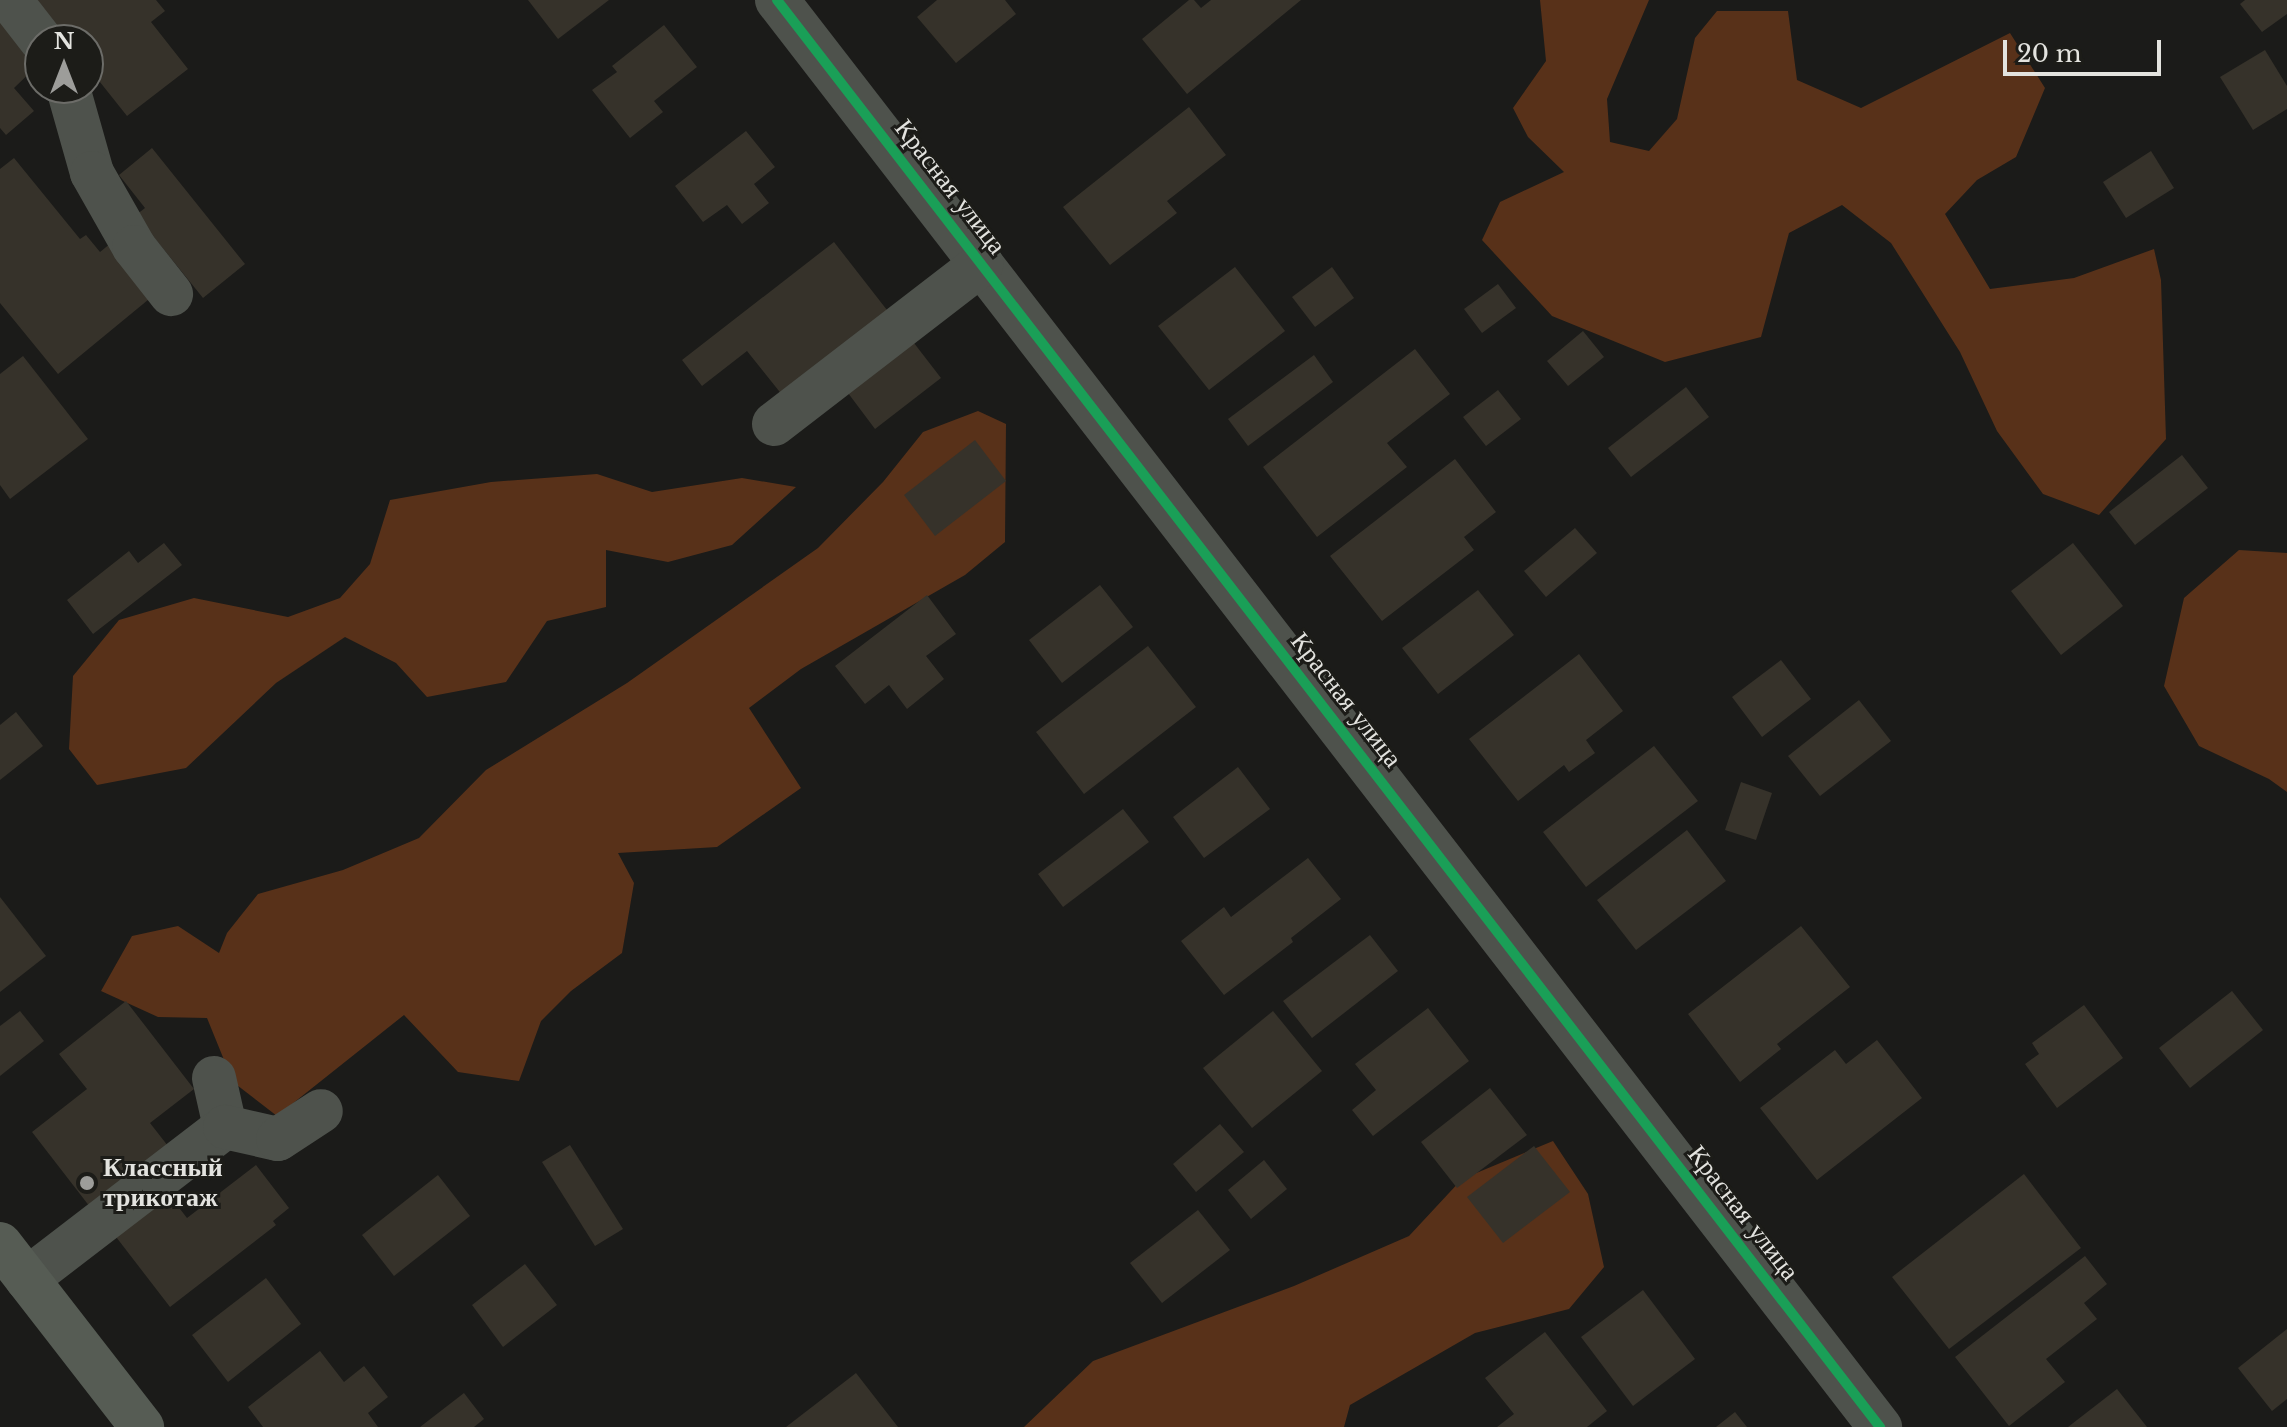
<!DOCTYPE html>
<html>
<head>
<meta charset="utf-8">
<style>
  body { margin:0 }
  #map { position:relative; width:2287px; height:1427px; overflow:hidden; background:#1b1b19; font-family:"Libre Baskerville",serif }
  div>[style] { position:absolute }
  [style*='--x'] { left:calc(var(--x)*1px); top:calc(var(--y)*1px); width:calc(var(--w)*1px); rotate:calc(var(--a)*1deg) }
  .forest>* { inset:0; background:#583119 }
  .building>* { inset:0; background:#36322a }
  .minor>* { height:44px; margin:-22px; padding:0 22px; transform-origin:22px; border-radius:22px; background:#4e524c }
  .major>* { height:44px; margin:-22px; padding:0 22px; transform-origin:22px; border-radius:22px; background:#565c54 }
  .cycleway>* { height:10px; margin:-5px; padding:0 5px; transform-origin:5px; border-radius:5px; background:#1a9f57 }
  .dots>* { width:22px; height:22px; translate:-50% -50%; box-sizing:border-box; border:4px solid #1c1c18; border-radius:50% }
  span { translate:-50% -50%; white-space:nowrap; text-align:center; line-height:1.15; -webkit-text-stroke:6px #1c1c18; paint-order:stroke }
  .street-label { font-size:26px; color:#e3e3df }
  .poi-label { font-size:26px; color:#e3e3df; font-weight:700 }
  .left { translate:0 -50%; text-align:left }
  .north { position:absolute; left:24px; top:24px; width:80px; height:80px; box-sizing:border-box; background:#1c1c18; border:2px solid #6c6c68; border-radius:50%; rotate:0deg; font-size:22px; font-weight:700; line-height:32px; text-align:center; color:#e3e3df }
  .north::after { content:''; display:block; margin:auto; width:28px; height:36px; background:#9d9d9a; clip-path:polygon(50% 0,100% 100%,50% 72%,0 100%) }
  .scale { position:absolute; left:2003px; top:40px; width:158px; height:36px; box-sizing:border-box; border:4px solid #e3e3df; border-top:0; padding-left:10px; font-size:24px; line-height:28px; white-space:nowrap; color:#e3e3df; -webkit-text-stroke:6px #1c1c18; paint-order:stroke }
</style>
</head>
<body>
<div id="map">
  <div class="forest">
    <i style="clip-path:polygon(1540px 0,1649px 0,1607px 99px,1610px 142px,1649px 151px,1677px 119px,1695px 38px,1717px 11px,1788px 11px,1797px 80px,1861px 108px,2010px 33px,2045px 88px,2016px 157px,1977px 180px,1945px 214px,1990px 289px,2074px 278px,2154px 249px,2161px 280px,2166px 439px,2099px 515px,2043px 494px,1997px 431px,1960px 352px,1891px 243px,1842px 205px,1789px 233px,1761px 337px,1665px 362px,1552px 316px,1482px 240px,1500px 202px,1564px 172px,1528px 137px,1513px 108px,1546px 61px)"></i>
    <i style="clip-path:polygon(978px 411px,1006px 424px,1005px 542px,965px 575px,801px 669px,749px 708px,801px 788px,717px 847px,618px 853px,634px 883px,622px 953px,571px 991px,541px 1021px,519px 1081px,458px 1072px,404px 1015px,277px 1116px,233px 1082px,207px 1018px,158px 1017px,101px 991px,132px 936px,178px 926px,219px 953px,227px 933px,258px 894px,343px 870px,419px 838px,486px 770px,627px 683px,818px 548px,883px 482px,923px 432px)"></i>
    <i style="clip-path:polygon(597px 474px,652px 492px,742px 478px,796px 487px,732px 545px,668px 562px,606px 550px,606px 607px,547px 621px,506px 682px,427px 697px,396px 663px,345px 637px,276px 683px,186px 768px,97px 785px,69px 749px,73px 676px,119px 620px,194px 598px,288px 617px,340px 598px,370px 564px,390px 500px,491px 482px)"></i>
    <i style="clip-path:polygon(2239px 550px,2287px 553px,2287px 792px,2269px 779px,2199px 746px,2164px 686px,2184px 598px)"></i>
    <i style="clip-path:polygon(1553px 1141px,1588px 1194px,1604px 1267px,1569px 1309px,1475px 1333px,1350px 1405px,1344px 1427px,1024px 1427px,1093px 1361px,1294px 1286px,1409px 1236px,1462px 1179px)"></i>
  </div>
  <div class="building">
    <i style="clip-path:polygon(36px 0,156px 0,165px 11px,151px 22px,188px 69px,127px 116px,88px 67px,88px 40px,67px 40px)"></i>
    <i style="clip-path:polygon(528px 0,609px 0,558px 39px)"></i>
    <i style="clip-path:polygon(937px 0,1005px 0,1016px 14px,956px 63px,917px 17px)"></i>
    <i style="clip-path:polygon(1189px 0,1194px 0,1201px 8px,1211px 0,1301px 0,1187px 94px,1142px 39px)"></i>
    <i style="clip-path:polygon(2245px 0,2287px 0,2287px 14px,2262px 32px,2240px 4px)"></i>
    <i style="clip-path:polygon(0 14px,40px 63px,14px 88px,34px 111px,6px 135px,0 128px)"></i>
    <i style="clip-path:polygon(664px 25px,697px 67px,654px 101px,663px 112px,630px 138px,592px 90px,617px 72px,612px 66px)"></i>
    <i style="clip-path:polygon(2265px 50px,2287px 86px,2287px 109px,2253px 130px,2220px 77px)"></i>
    <i style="clip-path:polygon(1189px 107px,1226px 155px,1167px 201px,1177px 213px,1110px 265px,1063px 207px)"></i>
    <i style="clip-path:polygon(746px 131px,775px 167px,754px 184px,769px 203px,742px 224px,727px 205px,703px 222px,675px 186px)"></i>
    <i style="clip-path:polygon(152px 148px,245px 264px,203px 298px,136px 215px,145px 208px,119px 175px)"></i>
    <i style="clip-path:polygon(2151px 151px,2174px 188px,2126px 218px,2103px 182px)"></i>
    <i style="clip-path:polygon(14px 158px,80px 239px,86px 235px,100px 252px,111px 243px,154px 295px,58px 374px,0 303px,0 169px)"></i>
    <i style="clip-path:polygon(834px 242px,894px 319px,787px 401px,747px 351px,702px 386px,682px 360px)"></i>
    <i style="clip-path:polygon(1235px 267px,1285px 331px,1209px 390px,1158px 326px)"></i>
    <i style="clip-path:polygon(1332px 267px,1354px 298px,1315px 327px,1292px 297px)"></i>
    <i style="clip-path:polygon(1498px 284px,1516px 308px,1482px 333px,1464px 309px)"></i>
    <i style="clip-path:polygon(1583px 331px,1604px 357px,1568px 386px,1547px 361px)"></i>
    <i style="clip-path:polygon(914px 343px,941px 378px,875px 429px,848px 393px)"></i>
    <i style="clip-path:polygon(1415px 349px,1450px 394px,1387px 443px,1407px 467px,1317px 537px,1263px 467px)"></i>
    <i style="clip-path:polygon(1314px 355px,1333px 382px,1248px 446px,1228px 419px)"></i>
    <i style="clip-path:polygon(23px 356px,88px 439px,10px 499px,0 485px,0 374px)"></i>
    <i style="clip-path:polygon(1686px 387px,1709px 417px,1631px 477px,1608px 448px)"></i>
    <i style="clip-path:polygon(1498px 390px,1521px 419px,1486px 446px,1463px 417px)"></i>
    <i style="clip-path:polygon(975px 440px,1006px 481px,935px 536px,904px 495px)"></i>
    <i style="clip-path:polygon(2182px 455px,2208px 488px,2135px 545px,2109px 512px)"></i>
    <i style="clip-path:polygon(1455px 459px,1496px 512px,1464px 537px,1474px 550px,1382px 621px,1330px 556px)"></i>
    <i style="clip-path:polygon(1575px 528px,1597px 553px,1546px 597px,1524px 571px)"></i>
    <i style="clip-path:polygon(164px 543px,182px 565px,93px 634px,67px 600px,129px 551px,138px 563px)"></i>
    <i style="clip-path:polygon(2073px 543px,2123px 606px,2061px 655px,2011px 591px)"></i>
    <i style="clip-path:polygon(1100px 585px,1133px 627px,1062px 683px,1029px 640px)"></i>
    <i style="clip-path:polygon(1478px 590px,1514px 635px,1438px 694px,1402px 648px)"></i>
    <i style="clip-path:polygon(927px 595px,956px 634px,926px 656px,944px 679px,907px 709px,889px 685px,865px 704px,835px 666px)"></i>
    <i style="clip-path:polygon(1148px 646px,1196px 707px,1084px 794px,1036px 732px)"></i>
    <i style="clip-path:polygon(1579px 654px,1623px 711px,1586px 740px,1595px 753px,1569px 772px,1564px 765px,1518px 801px,1469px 739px)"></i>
    <i style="clip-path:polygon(1781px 660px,1811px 699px,1762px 737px,1732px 697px)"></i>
    <i style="clip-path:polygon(1859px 700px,1891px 741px,1820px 796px,1788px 756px)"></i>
    <i style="clip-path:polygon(16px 712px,43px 746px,0 780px,0 725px)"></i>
    <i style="clip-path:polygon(1654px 746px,1698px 801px,1586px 887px,1543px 832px)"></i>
    <i style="clip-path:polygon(1238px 767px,1270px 809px,1204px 858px,1173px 817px)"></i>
    <i style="clip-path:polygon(1741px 782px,1772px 793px,1756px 840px,1725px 830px)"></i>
    <i style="clip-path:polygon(1123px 809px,1149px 842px,1063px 907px,1038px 874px)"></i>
    <i style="clip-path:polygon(1687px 830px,1726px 881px,1636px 950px,1597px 900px)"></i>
    <i style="clip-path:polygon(1308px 858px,1341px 899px,1291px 938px,1293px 942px,1224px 995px,1181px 941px,1224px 907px,1231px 917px)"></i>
    <i style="clip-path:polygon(0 897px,46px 956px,0 992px)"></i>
    <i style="clip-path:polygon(1801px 926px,1850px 987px,1777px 1044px,1781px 1049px,1740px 1082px,1688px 1014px)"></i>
    <i style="clip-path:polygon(1370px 935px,1398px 971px,1312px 1038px,1283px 1001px)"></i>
    <i style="clip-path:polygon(2232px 991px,2263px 1030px,2190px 1088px,2159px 1048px)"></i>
    <i style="clip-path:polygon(126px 1001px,194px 1089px,150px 1123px,168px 1146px,90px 1207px,32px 1132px,87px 1089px,59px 1054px)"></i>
    <i style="clip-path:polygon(2084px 1005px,2123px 1058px,2057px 1108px,2025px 1064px,2039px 1054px,2032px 1043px)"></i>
    <i style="clip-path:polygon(1428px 1008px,1469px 1061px,1373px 1136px,1352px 1110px,1376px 1090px,1355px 1064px)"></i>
    <i style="clip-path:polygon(20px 1011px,44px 1041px,0 1076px,0 1026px)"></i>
    <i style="clip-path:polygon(1273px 1011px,1322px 1071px,1252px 1128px,1203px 1068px)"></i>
    <i style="clip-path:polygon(1877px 1040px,1922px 1098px,1817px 1180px,1760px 1108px,1835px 1050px,1846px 1064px)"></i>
    <i style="clip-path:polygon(1490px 1088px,1527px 1135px,1457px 1188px,1421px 1142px)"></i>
    <i style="clip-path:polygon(1220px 1124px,1244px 1152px,1196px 1192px,1173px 1164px)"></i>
    <i style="clip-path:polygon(570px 1145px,623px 1229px,595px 1246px,542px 1162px)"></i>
    <i style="clip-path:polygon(1534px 1146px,1570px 1192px,1503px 1243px,1467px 1197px)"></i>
    <i style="clip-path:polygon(1264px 1160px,1287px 1189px,1251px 1219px,1228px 1190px)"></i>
    <i style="clip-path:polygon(256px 1165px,289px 1208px,273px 1221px,276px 1225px,170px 1307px,113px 1233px,167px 1192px,187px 1218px)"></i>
    <i style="clip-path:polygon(2024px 1174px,2081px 1248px,1949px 1349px,1892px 1277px)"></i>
    <i style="clip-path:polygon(438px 1175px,470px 1216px,394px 1276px,362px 1235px)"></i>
    <i style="clip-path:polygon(1198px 1210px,1230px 1250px,1162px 1303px,1130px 1263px)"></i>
    <i style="clip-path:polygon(2085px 1256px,2107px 1284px,2084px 1303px,2097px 1319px,2046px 1359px,2065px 1382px,2009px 1426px,1955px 1357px)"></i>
    <i style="clip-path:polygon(525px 1264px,557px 1305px,503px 1347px,472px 1305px)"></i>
    <i style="clip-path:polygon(266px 1278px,301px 1324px,228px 1382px,192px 1335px)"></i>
    <i style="clip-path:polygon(1643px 1290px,1695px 1359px,1633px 1406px,1581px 1337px)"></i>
    <i style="clip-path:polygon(2287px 1329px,2287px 1399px,2272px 1411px,2238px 1368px)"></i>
    <i style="clip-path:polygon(1545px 1332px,1607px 1411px,1587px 1427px,1497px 1427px,1514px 1414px,1485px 1378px)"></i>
    <i style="clip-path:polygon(320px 1351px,344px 1382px,364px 1366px,388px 1397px,368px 1413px,378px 1427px,263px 1427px,248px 1407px)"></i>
    <i style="clip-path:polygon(856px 1373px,898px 1427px,786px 1427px)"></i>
    <i style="clip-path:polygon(2117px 1389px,2147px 1427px,2068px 1427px)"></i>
    <i style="clip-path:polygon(464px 1393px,484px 1419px,474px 1427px,420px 1427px)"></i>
    <i style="clip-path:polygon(1735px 1412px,1747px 1427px,1716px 1427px)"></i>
  </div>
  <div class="minor">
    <i style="--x:10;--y:0;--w:51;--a:52.2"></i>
    <i style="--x:777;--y:0;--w:1804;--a:52.3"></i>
    <i style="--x:68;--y:88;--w:88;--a:74.2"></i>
    <i style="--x:92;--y:173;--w:85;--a:60.4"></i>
    <i style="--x:134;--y:247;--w:60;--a:51.8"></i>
    <i style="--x:774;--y:424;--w:262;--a:-37.6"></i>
    <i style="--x:214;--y:1078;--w:50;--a:77.3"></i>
    <i style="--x:27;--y:1279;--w:250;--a:-37.5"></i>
    <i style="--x:225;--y:1127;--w:54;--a:12.8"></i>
    <i style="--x:278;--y:1139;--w:51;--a:-33.1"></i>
  </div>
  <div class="major">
    <i style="--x:0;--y:1244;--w:232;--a:52.2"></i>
  </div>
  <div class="cycleway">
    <i style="--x:777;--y:0;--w:1804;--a:52.3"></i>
  </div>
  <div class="dots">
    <i style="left:87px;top:1183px;background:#9d9d9a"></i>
  </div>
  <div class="street-label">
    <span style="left:950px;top:187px;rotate:52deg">Красная улица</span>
    <span style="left:1346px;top:700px;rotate:52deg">Красная улица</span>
    <span style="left:1743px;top:1213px;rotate:52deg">Красная улица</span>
  </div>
  <div class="poi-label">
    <span class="left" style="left:103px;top:1183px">Классный<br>трикотаж</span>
  </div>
  <div class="north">N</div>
  <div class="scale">20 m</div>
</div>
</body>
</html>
